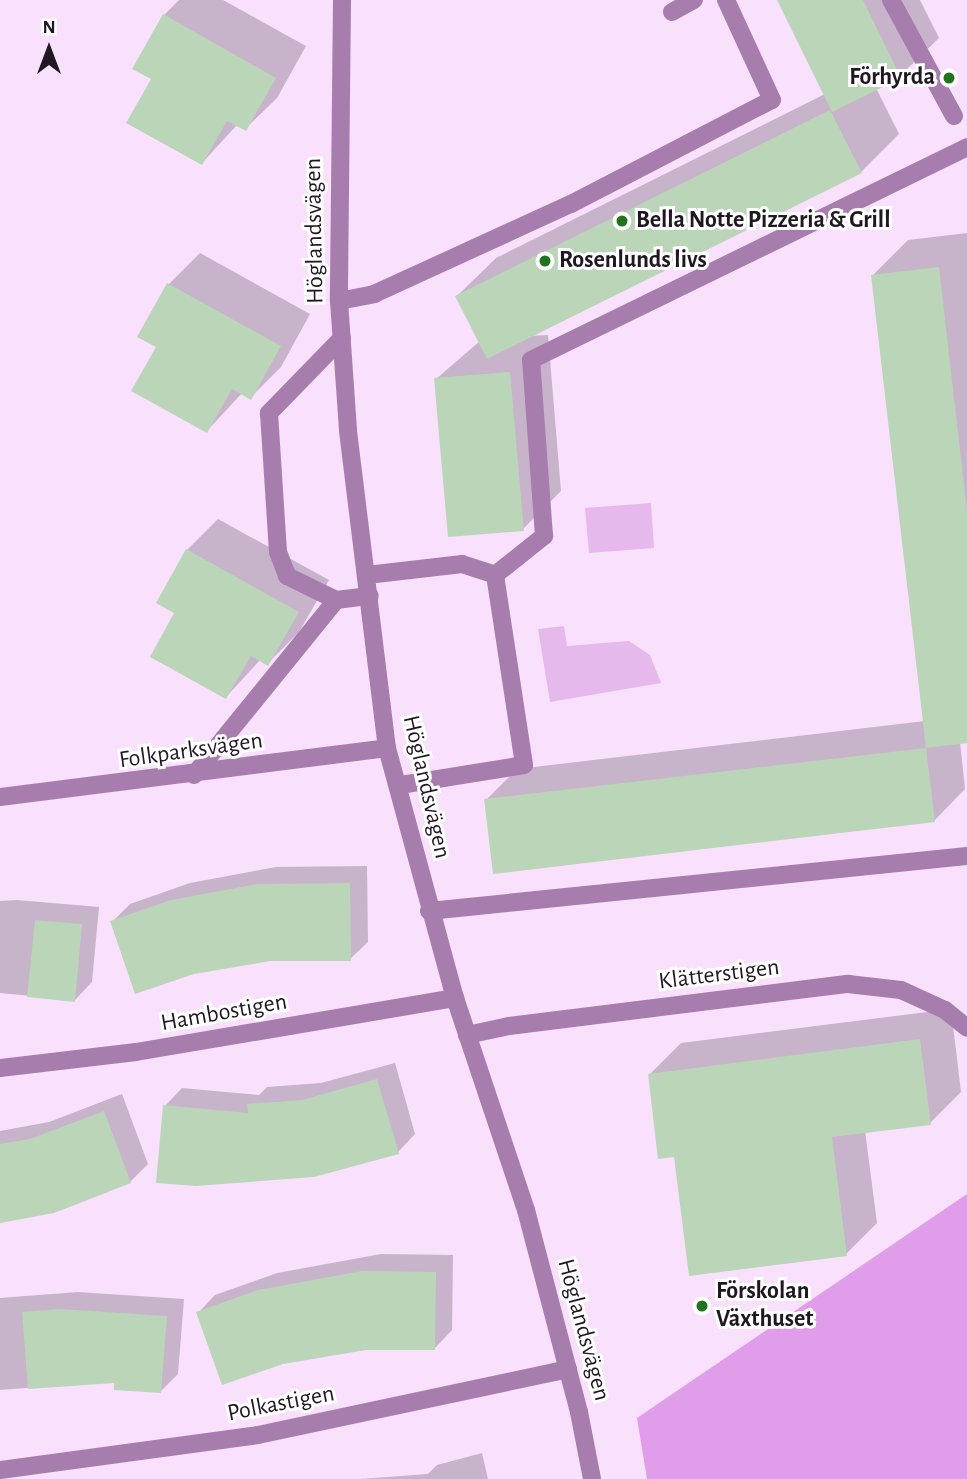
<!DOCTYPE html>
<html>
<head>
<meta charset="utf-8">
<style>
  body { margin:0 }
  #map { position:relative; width:967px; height:1479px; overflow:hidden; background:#f9e0fd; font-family:"Alegreya Sans",sans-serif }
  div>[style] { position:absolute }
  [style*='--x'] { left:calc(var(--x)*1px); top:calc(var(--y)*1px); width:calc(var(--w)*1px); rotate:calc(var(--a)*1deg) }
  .green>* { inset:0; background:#e6b9ed }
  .forest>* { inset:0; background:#df9dea }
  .shadow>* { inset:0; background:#0003 }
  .building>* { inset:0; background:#bbd5b9 }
  .lane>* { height:18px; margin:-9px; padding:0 9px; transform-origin:9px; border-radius:9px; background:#a67dad }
  .street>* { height:18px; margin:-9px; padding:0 9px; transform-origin:9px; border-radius:9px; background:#a67dad }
  .dots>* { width:19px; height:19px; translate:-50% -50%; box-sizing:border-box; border:4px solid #fff; border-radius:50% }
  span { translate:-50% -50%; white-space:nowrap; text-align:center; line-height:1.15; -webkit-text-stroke:6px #fff; paint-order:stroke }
  .poi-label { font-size:24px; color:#201722; font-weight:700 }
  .right { translate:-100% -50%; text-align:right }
  .left { translate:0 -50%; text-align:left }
  .street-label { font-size:24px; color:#201722 }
  .north { position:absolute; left:14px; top:14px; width:70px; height:70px; -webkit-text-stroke:5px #fff; paint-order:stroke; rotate:0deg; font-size:19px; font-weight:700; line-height:28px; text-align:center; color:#201722 }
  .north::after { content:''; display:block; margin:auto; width:24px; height:32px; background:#201722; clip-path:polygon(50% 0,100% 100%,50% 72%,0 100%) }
</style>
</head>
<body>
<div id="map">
  <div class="green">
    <i style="clip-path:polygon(651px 503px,654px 548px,589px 553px,585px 508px)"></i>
    <i style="clip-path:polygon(564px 626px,567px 646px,629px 641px,650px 655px,661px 683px,550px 702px,538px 629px)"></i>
  </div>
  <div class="forest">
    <i style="clip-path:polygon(967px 1194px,967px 1479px,647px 1479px,637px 1418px)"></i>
  </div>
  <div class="shadow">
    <i style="clip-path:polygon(179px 0,223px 0,306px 46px,277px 98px,245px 129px,237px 125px,202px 163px,153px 79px,164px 15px)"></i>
    <i style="clip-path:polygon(779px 0,920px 0,939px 38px,900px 76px,876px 88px,899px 134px,861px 172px,529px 336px,548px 335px,561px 491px,523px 529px,436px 379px,480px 341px,457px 296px,496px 258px,825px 94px)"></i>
    <i style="clip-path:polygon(967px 233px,967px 741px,960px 742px,965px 789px,934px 821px,486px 800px,517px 769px,925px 721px,873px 275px,908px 240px)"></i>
    <i style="clip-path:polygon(200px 253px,310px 314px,281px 367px,250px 398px,242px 393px,207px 431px,158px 346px,139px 336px,169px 284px)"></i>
    <i style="clip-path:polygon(218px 519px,329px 580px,299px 632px,268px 663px,261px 659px,226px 697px,187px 550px)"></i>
    <i style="clip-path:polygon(367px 866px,368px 942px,350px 959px,112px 922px,130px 904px,190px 883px,276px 867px)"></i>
    <i style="clip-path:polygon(17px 900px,99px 907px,92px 982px,75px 1000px,0 993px,0 901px)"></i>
    <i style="clip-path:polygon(951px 1009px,961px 1092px,930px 1123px,865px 1131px,877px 1223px,846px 1254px,676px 1155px,649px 1075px,681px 1043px)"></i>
    <i style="clip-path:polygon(395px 1063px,415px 1134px,398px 1152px,165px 1106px,182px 1088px,259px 1095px,267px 1087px,321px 1083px)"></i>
    <i style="clip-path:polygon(122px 1094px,148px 1164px,130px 1182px,0 1221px,0 1131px,49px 1122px)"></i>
    <i style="clip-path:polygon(381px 1254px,453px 1255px,452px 1330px,435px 1348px,198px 1313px,215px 1295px,277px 1273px)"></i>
    <i style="clip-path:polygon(78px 1292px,184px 1299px,178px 1374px,161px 1391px,116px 1381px,0 1390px,0 1298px)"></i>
    <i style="clip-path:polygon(482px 1453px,488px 1479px,360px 1479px,428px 1474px,437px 1465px)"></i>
  </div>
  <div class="building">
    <i style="clip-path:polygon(777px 0,863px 0,901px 78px,832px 112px)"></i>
    <i style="clip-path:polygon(163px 14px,276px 78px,246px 131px,227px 121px,202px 165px,126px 123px,151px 79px,132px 69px)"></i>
    <i style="clip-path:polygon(830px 110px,862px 173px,487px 359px,455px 296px)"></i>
    <i style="clip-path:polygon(939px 267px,967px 511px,967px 743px,926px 748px,871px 275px)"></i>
    <i style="clip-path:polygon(167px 283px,281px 346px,251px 400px,232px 389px,207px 433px,131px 391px,156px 347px,137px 337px)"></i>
    <i style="clip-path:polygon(510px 372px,524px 531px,448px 537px,434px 378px)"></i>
    <i style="clip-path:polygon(186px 549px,299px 612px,268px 666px,251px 656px,226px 699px,150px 657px,174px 613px,156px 603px)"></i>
    <i style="clip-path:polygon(926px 748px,935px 822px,493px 874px,484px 799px)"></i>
    <i style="clip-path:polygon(350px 883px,351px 961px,270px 961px,194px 974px,135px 994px,110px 921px,171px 900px,257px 884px)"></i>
    <i style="clip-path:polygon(35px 920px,82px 924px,75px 1002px,27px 997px)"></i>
    <i style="clip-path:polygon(920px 1039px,931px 1125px,832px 1137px,847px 1256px,689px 1276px,674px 1157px,658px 1159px,648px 1074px)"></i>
    <i style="clip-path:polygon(377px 1079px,399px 1154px,314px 1177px,196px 1186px,156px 1183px,163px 1105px,248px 1113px,247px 1104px,302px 1100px)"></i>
    <i style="clip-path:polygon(104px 1111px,131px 1183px,54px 1213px,0 1223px,0 1144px,30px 1139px)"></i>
    <i style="clip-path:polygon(362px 1271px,436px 1272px,435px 1350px,366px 1350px,283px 1364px,222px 1385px,196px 1312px,258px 1290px)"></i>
    <i style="clip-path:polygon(60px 1309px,167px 1316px,161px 1393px,114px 1390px,114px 1383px,28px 1389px,22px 1312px)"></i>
  </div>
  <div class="lane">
    <i style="--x:891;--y:0;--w:132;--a:61.5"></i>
    <i style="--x:672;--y:12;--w:25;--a:-29"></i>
    <i style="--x:339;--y:301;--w:36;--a:-11"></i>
    <i style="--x:374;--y:294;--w:217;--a:-24.6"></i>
    <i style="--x:571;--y:204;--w:226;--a:-27.4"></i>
    <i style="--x:772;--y:100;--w:110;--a:-114.7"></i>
    <i style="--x:342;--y:338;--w:105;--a:134.2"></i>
    <i style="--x:269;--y:413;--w:139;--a:86.3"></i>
    <i style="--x:278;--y:552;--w:26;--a:69"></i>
    <i style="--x:287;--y:576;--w:55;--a:26.1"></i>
    <i style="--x:336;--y:600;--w:34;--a:-7"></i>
    <i style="--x:367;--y:575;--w:96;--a:-6.6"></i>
    <i style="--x:462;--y:564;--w:35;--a:18"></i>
    <i style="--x:495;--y:575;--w:192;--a:81.3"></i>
    <i style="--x:524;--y:765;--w:126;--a:170.8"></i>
    <i style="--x:495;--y:575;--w:63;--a:-38.5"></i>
    <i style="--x:544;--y:536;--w:176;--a:-94.2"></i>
    <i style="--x:531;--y:360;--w:485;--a:-26"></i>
    <i style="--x:194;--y:775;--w:225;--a:-50.9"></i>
    <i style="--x:429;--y:911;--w:541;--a:-5.84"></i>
  </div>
  <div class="street">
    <i style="--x:342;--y:0;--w:301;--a:90.6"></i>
    <i style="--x:339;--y:301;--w:130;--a:86"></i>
    <i style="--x:348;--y:431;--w:319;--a:83"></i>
    <i style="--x:387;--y:748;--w:259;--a:74.8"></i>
    <i style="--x:455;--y:998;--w:224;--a:71.5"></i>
    <i style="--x:526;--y:1210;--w:209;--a:75.3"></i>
    <i style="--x:579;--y:1412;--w:68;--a:79"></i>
    <i style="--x:0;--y:797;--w:390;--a:-7.2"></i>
    <i style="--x:467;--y:1035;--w:43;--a:-12.1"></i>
    <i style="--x:509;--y:1026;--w:342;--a:-7.1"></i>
    <i style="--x:848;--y:984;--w:53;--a:6.5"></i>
    <i style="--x:901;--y:990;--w:48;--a:24.4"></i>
    <i style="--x:945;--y:1010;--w:28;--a:39"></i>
    <i style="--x:0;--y:1068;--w:137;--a:-6.7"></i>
    <i style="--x:136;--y:1052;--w:324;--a:-9.6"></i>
    <i style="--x:0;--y:1470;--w:260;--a:-7.7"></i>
    <i style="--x:258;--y:1435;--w:317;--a:-12"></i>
  </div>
  <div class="dots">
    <i style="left:949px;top:78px;background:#21741e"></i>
    <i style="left:622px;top:221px;background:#21741e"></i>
    <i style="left:545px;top:261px;background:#21741e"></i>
    <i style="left:702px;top:1306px;background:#21741e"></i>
  </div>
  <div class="poi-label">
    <span class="right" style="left:935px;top:78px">Förhyrda</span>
    <span class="left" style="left:636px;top:221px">Bella Notte Pizzeria &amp; Grill</span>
    <span class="left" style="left:559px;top:261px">Rosenlunds livs</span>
    <span class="left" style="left:716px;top:1306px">Förskolan<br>Växthuset</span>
  </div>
  <div class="street-label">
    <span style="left:315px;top:231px;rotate:-91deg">Höglandsvägen</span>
    <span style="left:191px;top:751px;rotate:-8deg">Folkparksvägen</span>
    <span style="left:426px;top:787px;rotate:77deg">Höglandsvägen</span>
    <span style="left:719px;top:975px;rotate:-7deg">Klätterstigen</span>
    <span style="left:224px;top:1013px;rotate:-10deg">Hambostigen</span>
    <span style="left:583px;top:1330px;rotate:75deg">Höglandsvägen</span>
    <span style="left:281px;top:1404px;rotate:-11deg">Polkastigen</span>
  </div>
  <div class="north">N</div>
</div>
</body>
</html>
